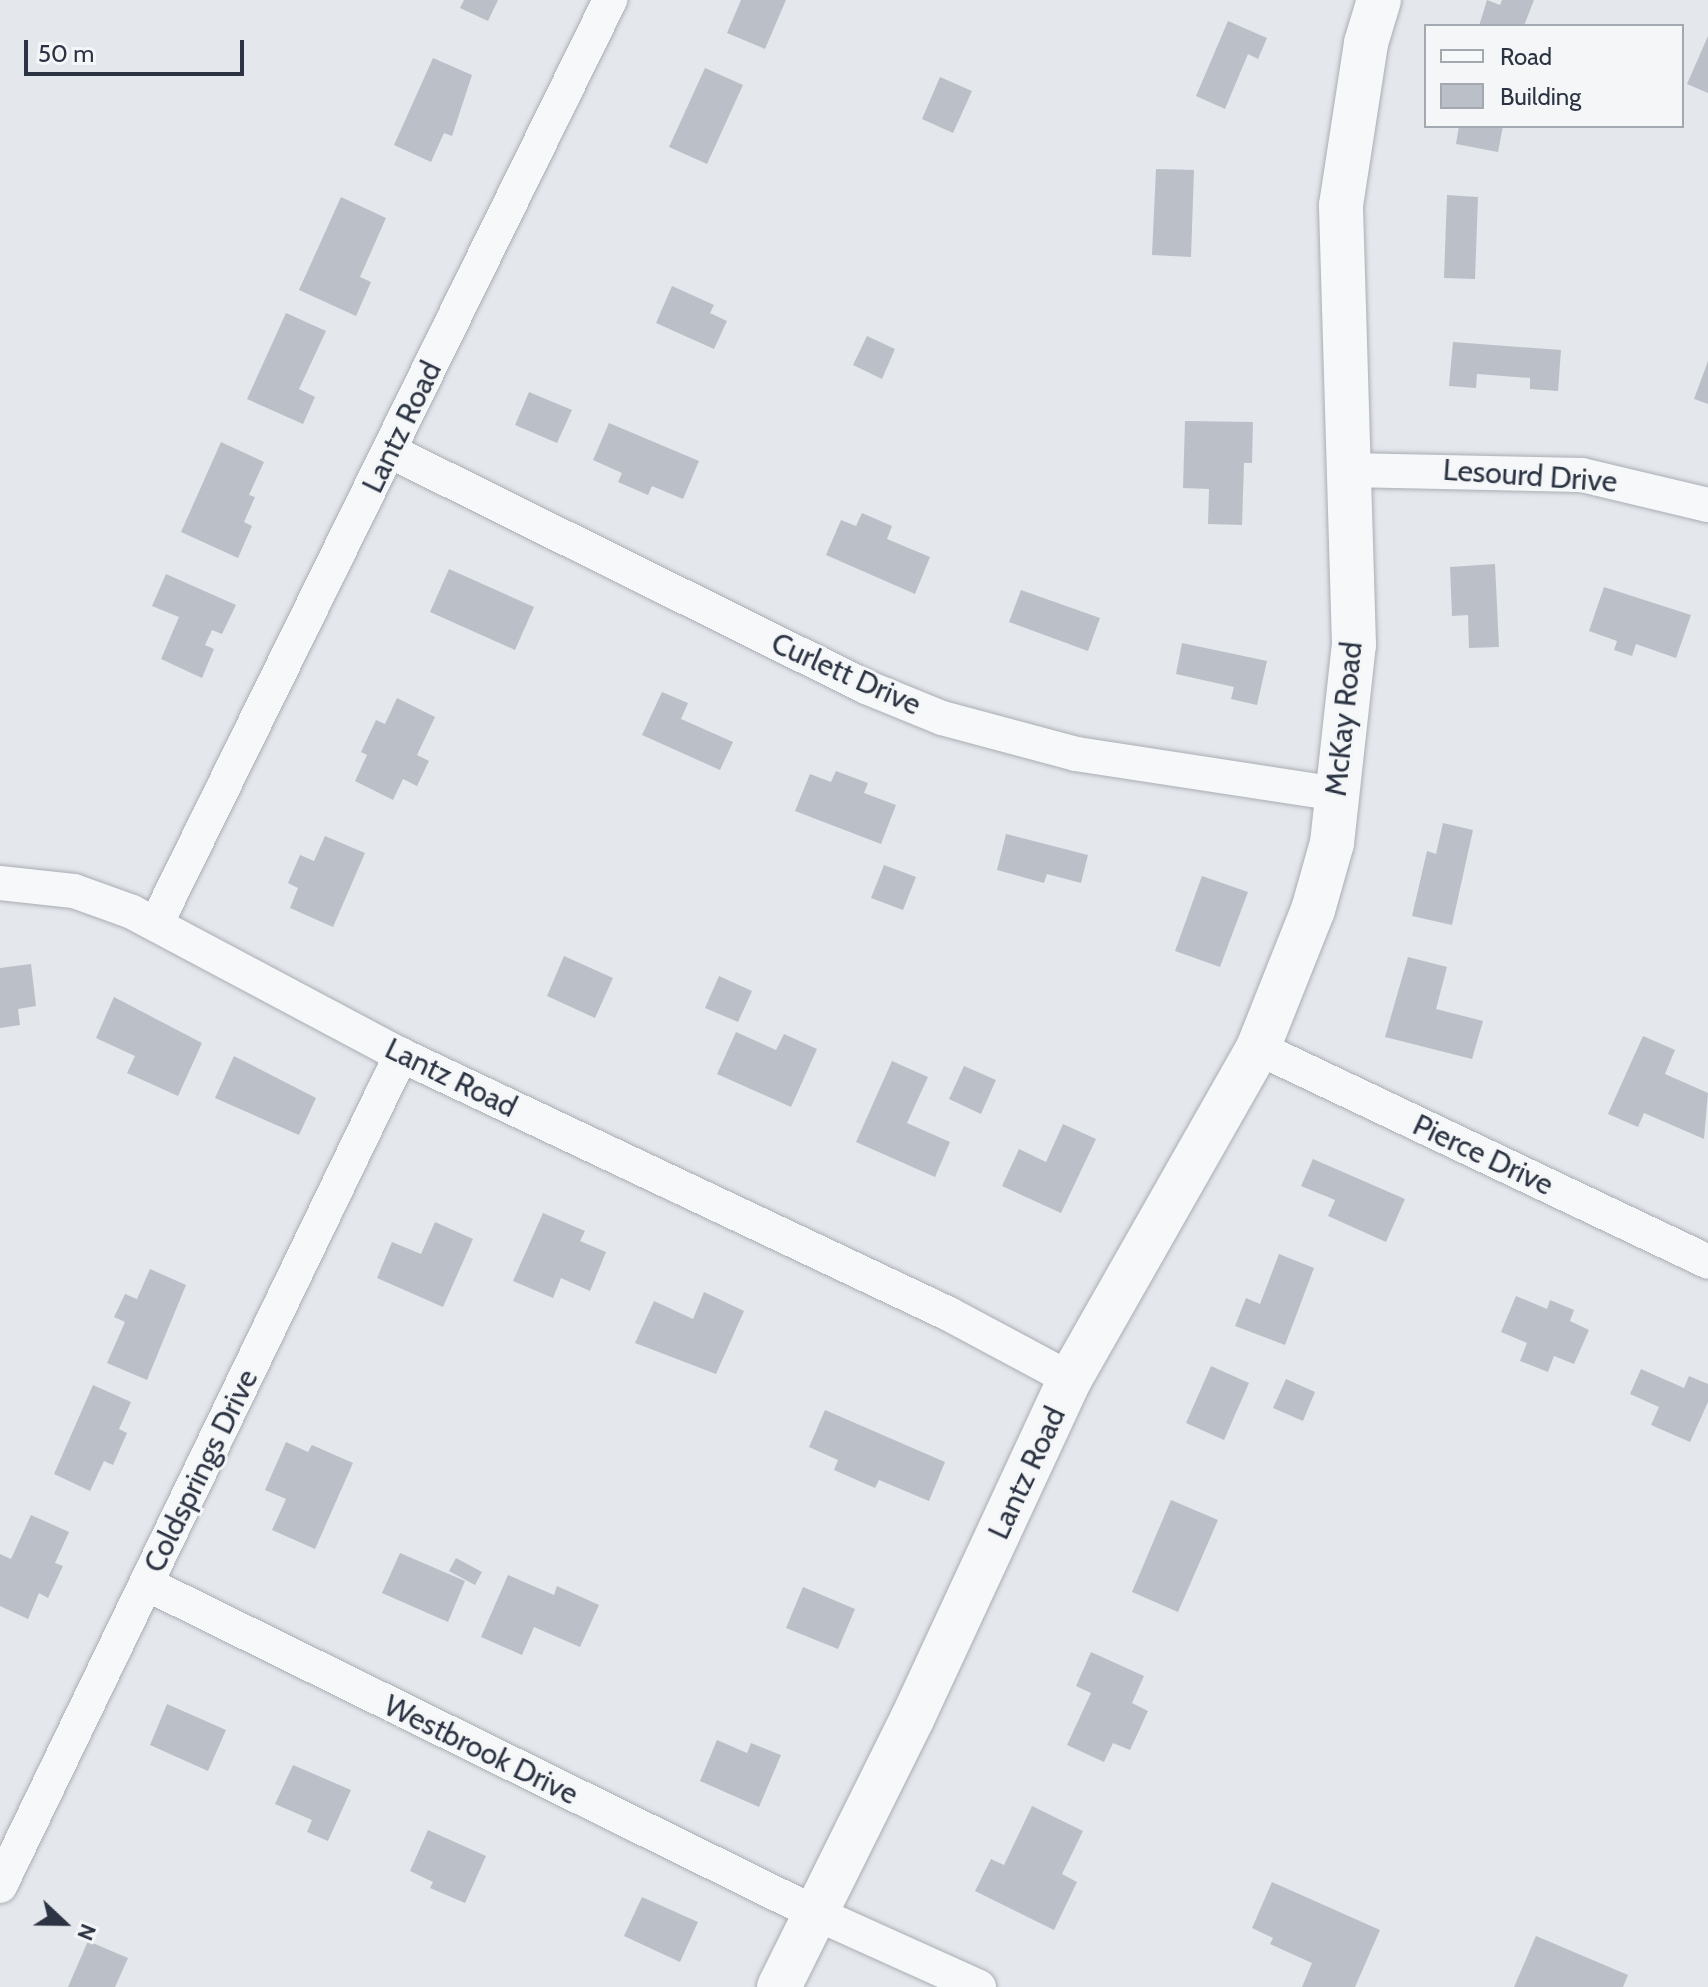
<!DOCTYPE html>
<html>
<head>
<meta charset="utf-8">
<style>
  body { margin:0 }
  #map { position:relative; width:1708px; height:1987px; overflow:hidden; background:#e4e7eb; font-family:Cabin,sans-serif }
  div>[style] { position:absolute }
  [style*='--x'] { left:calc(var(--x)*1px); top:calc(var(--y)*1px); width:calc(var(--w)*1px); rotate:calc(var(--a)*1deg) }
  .building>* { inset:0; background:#bbc0c8 }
  .roads { filter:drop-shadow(0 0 2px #a9aeb5) drop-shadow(0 0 2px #a9aeb5) }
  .minor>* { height:34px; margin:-17px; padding:0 17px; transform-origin:17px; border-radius:17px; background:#f7f8f9 }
  .tertiary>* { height:44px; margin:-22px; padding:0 22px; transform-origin:22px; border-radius:22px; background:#f7f8f9 }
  span { translate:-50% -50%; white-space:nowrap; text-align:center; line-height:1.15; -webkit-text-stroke:6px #f4f6f8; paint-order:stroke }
  .street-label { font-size:30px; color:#2c3443 }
  .legend { position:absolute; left:1424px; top:24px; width:260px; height:104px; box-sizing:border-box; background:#f4f6f8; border:2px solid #a4a8b0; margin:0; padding:10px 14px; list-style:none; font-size:24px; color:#2c3443 }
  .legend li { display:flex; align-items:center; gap:16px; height:40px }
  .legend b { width:40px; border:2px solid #a4a8b0 }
  .north { position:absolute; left:24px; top:1883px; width:80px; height:80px; -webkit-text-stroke:6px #f4f6f8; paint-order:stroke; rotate:112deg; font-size:22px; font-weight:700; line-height:32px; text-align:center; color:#2c3443 }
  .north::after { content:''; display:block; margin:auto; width:28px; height:36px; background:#2c3443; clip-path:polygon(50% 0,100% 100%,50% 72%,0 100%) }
  .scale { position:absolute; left:24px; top:40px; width:220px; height:36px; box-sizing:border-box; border:4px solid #2c3443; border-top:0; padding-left:10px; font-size:24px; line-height:28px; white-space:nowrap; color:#2c3443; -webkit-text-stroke:6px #f4f6f8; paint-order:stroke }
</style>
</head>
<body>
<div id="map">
  <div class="building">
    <i style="clip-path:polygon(464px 0,498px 0,488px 21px,460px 8px)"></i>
    <i style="clip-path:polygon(741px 0,786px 0,765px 49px,727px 33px)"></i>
    <i style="clip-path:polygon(1487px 0,1500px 5px,1502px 0,1534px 0,1524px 26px,1479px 26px)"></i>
    <i style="clip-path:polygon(1228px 21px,1267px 38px,1258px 59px,1248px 54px,1225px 109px,1196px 96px)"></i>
    <i style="clip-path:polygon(1708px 36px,1708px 93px,1687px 84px)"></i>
    <i style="clip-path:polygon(433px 58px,472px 75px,452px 136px,444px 133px,431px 162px,394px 145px)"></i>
    <i style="clip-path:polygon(705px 68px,743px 85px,707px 164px,669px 147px)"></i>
    <i style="clip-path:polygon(940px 77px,972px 91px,953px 133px,922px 119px)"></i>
    <i style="clip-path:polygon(1459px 126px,1503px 126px,1498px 152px,1456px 144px)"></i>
    <i style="clip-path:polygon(1156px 169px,1194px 170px,1191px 257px,1152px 255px)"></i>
    <i style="clip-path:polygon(1447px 195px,1478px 197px,1475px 279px,1444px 278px)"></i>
    <i style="clip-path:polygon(341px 197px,386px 218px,360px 277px,371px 282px,356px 316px,299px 290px)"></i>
    <i style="clip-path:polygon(672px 286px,714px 305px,710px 313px,727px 321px,714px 349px,656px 323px)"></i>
    <i style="clip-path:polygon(286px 313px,326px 331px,299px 389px,315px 397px,303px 424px,247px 399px)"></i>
    <i style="clip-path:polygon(867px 336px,895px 349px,882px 379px,853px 365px)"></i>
    <i style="clip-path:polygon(1453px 342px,1561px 350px,1558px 391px,1530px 389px,1530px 378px,1477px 374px,1476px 388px,1449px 386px)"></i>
    <i style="clip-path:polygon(1708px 361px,1708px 404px,1694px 399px)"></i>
    <i style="clip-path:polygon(529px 392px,572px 410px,557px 443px,515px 425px)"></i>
    <i style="clip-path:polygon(1185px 421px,1253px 422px,1252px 463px,1244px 463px,1242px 525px,1208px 524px,1209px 489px,1183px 488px)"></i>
    <i style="clip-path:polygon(609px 423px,699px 461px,683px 499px,652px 486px,648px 495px,618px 482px,622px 473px,593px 460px)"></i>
    <i style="clip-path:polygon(221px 442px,264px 462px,249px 495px,255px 497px,244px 522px,252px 526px,238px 558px,181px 532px)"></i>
    <i style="clip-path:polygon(862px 513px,892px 526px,887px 539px,930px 557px,915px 594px,826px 555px,841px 520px,856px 526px)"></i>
    <i style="clip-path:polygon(1495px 564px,1499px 647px,1469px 648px,1468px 615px,1452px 616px,1450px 567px)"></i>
    <i style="clip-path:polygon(449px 569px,534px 607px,515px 650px,430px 612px)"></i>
    <i style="clip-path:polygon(166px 574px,236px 605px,222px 634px,212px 630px,205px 645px,214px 649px,202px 678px,161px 659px,179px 617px,152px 606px)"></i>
    <i style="clip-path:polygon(1604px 587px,1691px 615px,1676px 658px,1636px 644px,1632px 656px,1614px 650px,1617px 641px,1589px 631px)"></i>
    <i style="clip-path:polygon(1021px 590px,1100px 618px,1088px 651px,1009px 622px)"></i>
    <i style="clip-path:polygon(1182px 643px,1267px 661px,1257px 705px,1231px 699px,1234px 687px,1176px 674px)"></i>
    <i style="clip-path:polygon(662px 692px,688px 703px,681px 719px,733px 742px,720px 770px,642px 735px)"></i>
    <i style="clip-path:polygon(397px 698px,435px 717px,417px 755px,429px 761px,417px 786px,403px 779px,393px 800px,355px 781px,367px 755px,361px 752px,376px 720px,385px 724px)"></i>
    <i style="clip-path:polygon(836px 771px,868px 783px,864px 793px,896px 805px,881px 844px,795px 811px,810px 774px,831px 782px)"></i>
    <i style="clip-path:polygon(1443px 823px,1473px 830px,1452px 925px,1412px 916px,1427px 851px,1436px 854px)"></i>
    <i style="clip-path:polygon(1006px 834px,1088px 855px,1081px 883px,1047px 874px,1044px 883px,997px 870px)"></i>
    <i style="clip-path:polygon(325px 836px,365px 853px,333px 927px,290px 908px,298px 888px,288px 883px,300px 855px,314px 861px)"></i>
    <i style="clip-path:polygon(884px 865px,916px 877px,903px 910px,871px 898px)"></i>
    <i style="clip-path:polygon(1202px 876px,1248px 892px,1220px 967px,1175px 951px)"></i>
    <i style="clip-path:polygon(564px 956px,613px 978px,595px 1018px,547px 996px)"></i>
    <i style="clip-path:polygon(1408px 957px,1447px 967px,1436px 1009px,1483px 1021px,1472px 1059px,1385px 1037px)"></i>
    <i style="clip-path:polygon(31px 964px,36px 1006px,18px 1009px,20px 1025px,0 1028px,0 968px)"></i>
    <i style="clip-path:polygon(719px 976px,752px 991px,738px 1022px,705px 1008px)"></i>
    <i style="clip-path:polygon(114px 997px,202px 1043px,178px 1096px,127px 1073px,135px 1056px,96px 1038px)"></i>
    <i style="clip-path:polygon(736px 1032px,776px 1050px,784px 1034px,817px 1049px,791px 1107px,717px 1074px)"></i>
    <i style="clip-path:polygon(1643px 1036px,1675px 1050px,1665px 1074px,1708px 1093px,1704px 1139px,1644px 1113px,1638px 1127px,1608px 1114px)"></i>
    <i style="clip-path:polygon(234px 1056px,316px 1098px,299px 1135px,215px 1098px)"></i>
    <i style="clip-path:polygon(892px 1061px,928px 1077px,907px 1123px,950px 1142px,935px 1177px,856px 1142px)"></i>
    <i style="clip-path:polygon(964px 1066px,996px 1080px,981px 1114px,949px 1099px)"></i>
    <i style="clip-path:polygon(1063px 1124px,1096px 1139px,1061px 1213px,1002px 1186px,1019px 1149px,1046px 1162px)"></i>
    <i style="clip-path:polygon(1313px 1159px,1405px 1199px,1386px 1242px,1328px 1216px,1335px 1200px,1301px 1186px)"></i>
    <i style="clip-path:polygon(543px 1213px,585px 1231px,580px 1241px,606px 1252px,590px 1291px,561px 1278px,553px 1298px,513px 1281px)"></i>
    <i style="clip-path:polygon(435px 1222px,473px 1239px,443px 1307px,377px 1278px,392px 1242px,421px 1254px)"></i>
    <i style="clip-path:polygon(1279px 1254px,1314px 1268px,1285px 1345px,1235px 1326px,1246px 1298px,1260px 1304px)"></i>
    <i style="clip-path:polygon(150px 1269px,186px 1285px,147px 1380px,107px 1363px,125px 1322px,114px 1317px,125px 1294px,137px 1299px)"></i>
    <i style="clip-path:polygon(704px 1292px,744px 1311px,716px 1374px,635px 1343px,654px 1301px,693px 1319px)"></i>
    <i style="clip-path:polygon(1516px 1296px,1547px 1309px,1550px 1300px,1574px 1310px,1570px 1321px,1589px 1330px,1574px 1364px,1554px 1356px,1548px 1372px,1520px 1361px,1527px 1343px,1501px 1332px)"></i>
    <i style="clip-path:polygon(1211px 1366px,1249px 1383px,1224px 1440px,1186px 1423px)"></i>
    <i style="clip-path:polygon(1641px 1369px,1684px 1388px,1689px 1376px,1708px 1384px,1708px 1402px,1690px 1442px,1651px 1425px,1659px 1407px,1630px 1394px)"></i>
    <i style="clip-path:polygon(1286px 1379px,1315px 1392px,1303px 1421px,1273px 1408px)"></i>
    <i style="clip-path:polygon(93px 1385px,131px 1402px,119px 1429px,127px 1433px,113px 1465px,104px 1461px,90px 1491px,54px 1474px)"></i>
    <i style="clip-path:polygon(825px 1410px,945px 1462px,929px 1501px,879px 1480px,875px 1488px,834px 1470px,838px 1460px,809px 1447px)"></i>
    <i style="clip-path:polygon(286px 1442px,308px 1452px,312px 1445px,353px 1463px,315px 1549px,272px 1530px,286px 1499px,265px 1490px)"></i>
    <i style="clip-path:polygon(1171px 1500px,1218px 1520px,1178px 1612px,1132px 1592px)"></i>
    <i style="clip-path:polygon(31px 1515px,69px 1532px,55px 1563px,63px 1566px,48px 1598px,39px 1593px,28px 1619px,0 1606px,0 1554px,11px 1559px)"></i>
    <i style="clip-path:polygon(400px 1553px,465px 1581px,448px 1622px,382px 1593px)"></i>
    <i style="clip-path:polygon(456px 1558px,482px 1572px,475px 1585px,449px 1571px)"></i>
    <i style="clip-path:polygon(508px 1575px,554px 1595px,557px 1586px,599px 1605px,580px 1647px,534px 1627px,522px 1655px,481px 1637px)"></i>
    <i style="clip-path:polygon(803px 1587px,855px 1609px,838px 1649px,786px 1628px)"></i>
    <i style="clip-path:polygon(1091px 1652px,1144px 1676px,1132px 1703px,1148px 1711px,1130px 1750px,1113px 1743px,1104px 1762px,1067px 1745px,1091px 1693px,1076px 1686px)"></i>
    <i style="clip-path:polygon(167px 1704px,226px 1730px,208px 1771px,150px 1745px)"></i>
    <i style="clip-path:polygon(717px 1740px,747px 1753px,751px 1743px,781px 1755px,759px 1807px,700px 1781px)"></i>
    <i style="clip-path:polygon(293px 1765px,351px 1790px,328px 1841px,307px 1832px,312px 1820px,275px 1804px)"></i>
    <i style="clip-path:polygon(1032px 1806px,1083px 1831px,1062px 1874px,1077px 1882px,1054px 1930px,975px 1891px,991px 1859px,1004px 1865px)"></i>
    <i style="clip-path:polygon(428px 1830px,486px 1856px,465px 1903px,430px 1888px,433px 1882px,410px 1871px)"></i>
    <i style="clip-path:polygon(1272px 1882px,1380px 1930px,1355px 1987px,1302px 1987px,1312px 1963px,1270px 1944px,1273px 1938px,1252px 1928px)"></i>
    <i style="clip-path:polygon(642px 1897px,698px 1922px,680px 1962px,624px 1936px)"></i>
    <i style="clip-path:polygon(1536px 1936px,1628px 1975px,1623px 1987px,1514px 1987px)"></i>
    <i style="clip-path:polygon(88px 1941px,128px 1958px,115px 1987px,68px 1987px)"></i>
  </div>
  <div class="roads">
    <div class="minor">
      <i style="--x:390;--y:451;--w:531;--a:26.37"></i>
      <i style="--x:866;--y:687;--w:82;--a:22.2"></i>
      <i style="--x:942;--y:718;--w:139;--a:15"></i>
      <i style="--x:1076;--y:754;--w:264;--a:8.7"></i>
      <i style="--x:1349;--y:470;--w:233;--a:1.2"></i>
      <i style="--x:1582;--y:475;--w:130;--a:13.4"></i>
      <i style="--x:0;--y:883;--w:74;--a:6.2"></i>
      <i style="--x:74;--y:891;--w:62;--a:19.9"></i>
      <i style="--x:132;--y:912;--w:305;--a:28"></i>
      <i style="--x:401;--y:1055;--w:606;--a:25.3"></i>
      <i style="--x:949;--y:1314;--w:137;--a:28.2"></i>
      <i style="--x:156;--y:924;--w:1030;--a:-63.83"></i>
      <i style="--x:1258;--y:1048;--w:498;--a:25.4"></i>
      <i style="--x:147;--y:1584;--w:745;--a:26.22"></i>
      <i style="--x:815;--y:1913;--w:180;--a:24.3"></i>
      <i style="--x:0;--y:1886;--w:923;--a:-64.24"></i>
    </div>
    <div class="tertiary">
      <i style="--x:779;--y:1987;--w:301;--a:-63.6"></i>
      <i style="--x:913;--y:1717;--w:373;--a:-65.1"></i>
      <i style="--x:1070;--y:1379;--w:381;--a:-60.4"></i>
      <i style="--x:1258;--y:1048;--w:149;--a:-68.3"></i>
      <i style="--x:1313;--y:910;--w:70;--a:-74.2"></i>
      <i style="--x:1332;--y:843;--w:199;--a:-83.7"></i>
      <i style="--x:1354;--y:645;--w:440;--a:-91.7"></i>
      <i style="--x:1341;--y:205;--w:164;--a:-81.2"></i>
      <i style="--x:1366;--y:43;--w:45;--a:-73.2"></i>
    </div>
  </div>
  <div class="street-label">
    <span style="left:402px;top:427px;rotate:-64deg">Lantz Road</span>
    <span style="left:1530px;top:476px;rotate:4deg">Lesourd Drive</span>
    <span style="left:846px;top:674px;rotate:24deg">Curlett Drive</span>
    <span style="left:1344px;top:719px;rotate:-84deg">McKay Road</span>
    <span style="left:451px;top:1078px;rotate:26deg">Lantz Road</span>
    <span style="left:1483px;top:1155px;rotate:25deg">Pierce Drive</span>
    <span style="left:201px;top:1471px;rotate:-64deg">Coldsprings Drive</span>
    <span style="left:1027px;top:1473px;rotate:-65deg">Lantz Road</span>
    <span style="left:481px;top:1750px;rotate:26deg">Westbrook Drive</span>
  </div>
  <ul class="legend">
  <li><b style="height:10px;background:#f7f8f9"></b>Road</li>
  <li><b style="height:22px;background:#bbc0c8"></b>Building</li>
  </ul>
  <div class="north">N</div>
  <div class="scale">50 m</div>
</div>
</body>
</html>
